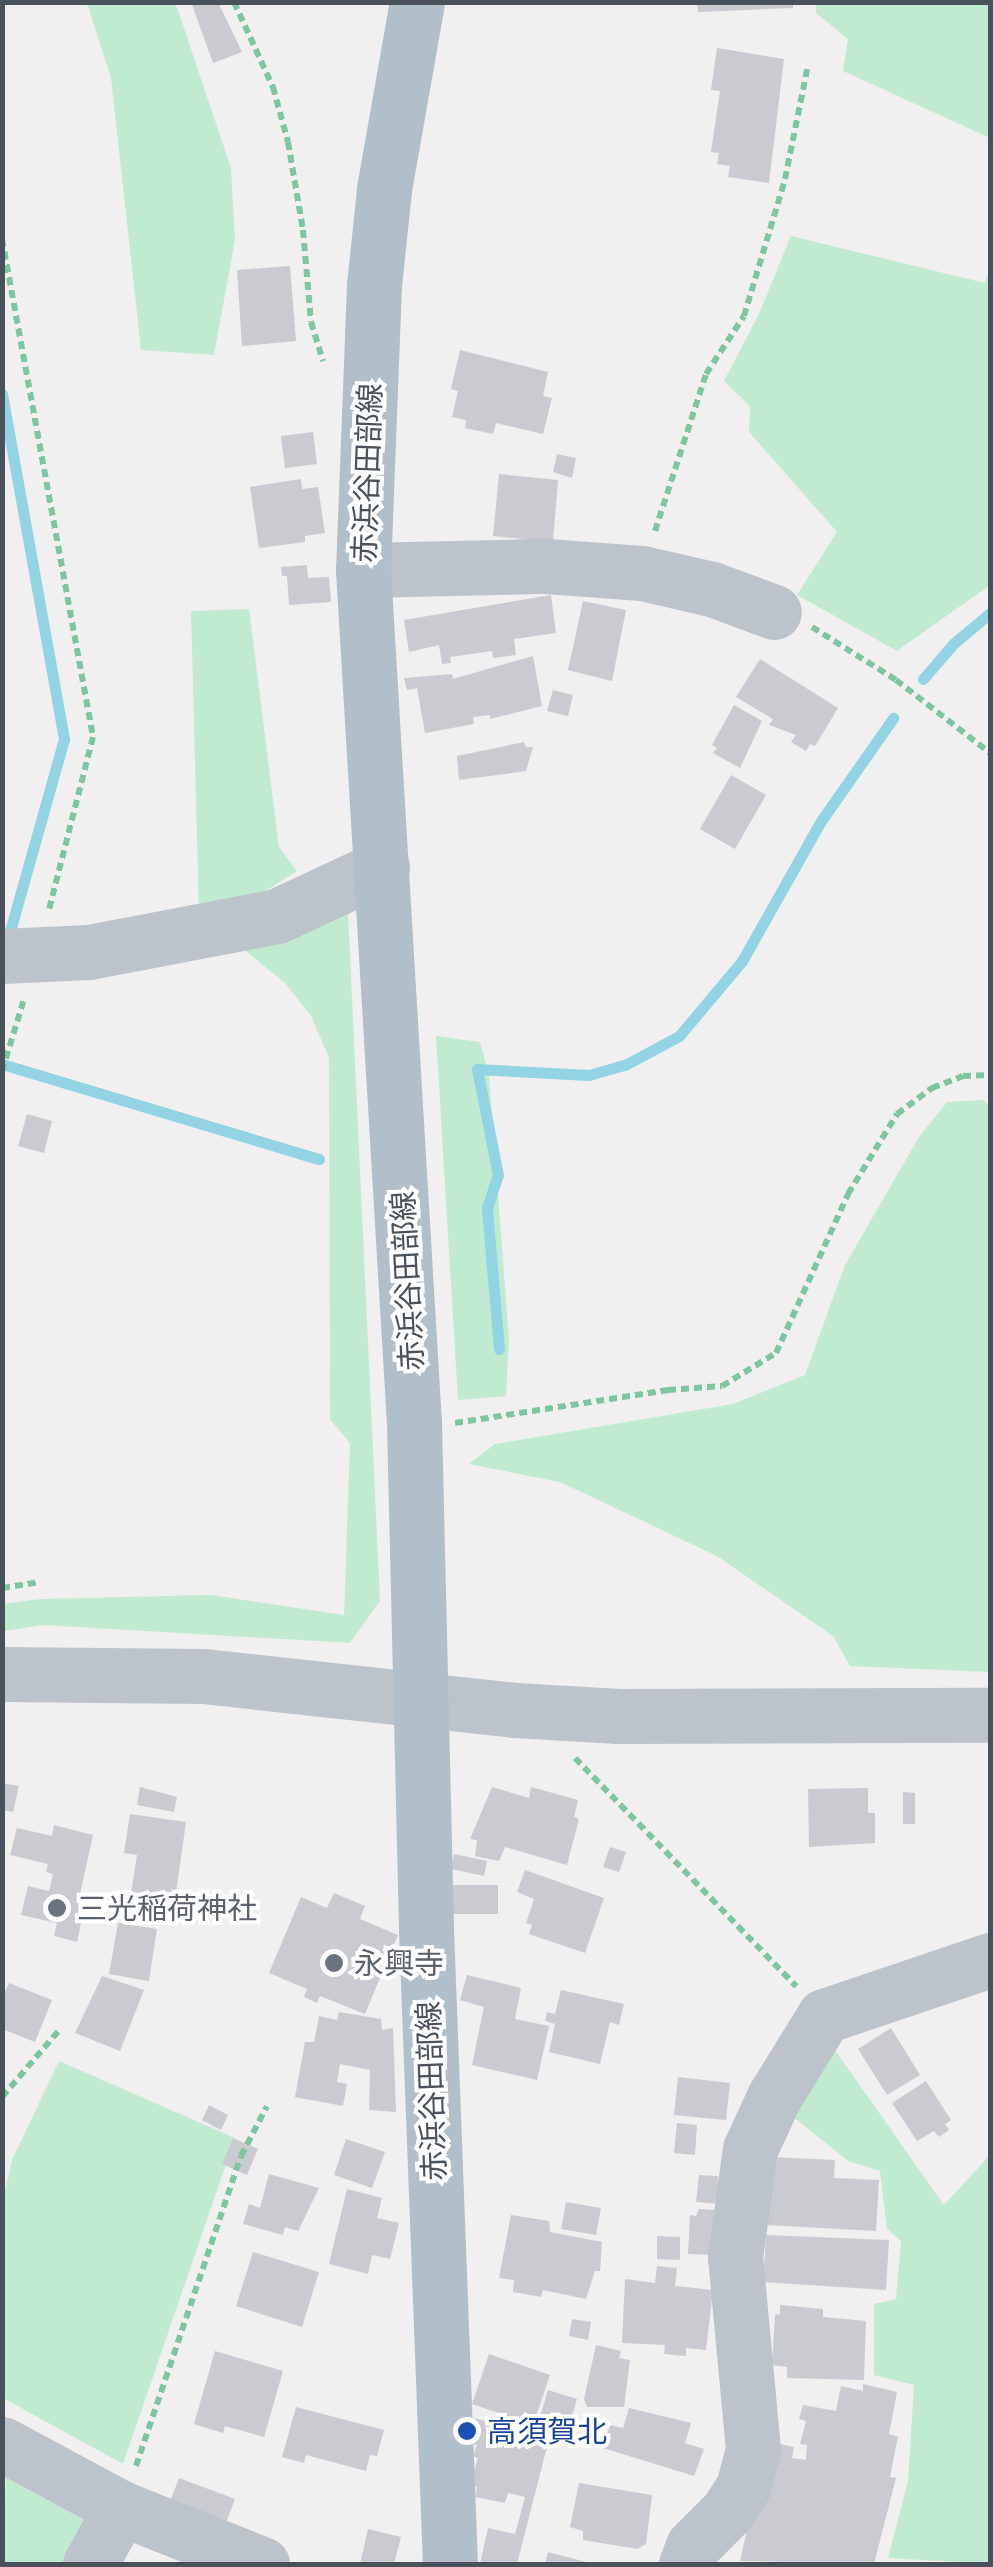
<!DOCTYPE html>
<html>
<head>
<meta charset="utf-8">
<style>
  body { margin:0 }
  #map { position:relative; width:993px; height:2567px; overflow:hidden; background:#f1efef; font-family:"PT Sans Narrow","Noto Sans JP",sans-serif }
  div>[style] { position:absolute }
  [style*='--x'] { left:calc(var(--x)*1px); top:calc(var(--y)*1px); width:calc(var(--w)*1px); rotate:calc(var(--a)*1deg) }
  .green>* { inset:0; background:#c1ebd1 }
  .stream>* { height:11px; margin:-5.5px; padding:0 5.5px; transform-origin:5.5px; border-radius:5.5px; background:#92d4e4 }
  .building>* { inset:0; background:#c9cbd1 }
  .path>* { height:6px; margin-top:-3px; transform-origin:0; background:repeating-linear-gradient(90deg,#7cc6a0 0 8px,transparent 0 13px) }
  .minor>* { height:55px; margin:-27.5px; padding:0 27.5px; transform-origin:27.5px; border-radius:27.5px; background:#bcc3cb }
  .major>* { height:55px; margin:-27.5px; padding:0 27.5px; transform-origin:27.5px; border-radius:27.5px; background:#b1bfcb }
  .dots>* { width:28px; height:28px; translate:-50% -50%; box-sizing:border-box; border:5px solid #fff; border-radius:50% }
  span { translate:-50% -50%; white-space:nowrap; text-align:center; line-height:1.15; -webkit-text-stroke:8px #fff; paint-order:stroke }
  .street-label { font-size:30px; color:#49525b }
  .worship-label { font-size:30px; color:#5b616d }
  .left { translate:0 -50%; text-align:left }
  .transit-label { font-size:30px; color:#164399 }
  .frame { position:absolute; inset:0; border:5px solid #49525b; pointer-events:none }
</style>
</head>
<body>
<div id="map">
  <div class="green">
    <i style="clip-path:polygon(87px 3px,175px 3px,180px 16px,231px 168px,235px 240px,214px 355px,141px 350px,111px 78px)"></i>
    <i style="clip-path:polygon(816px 3px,990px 3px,990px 138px,843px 71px,848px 39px,816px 13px)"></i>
    <i style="clip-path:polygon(791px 236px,985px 283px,990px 267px,990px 585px,897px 651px,797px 595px,837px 532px,749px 432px,750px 406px,724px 381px,758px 316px)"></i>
    <i style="clip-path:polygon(249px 609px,279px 847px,297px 871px,245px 904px,199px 913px,191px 611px)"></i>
    <i style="clip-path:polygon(348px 911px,380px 1601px,350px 1643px,44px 1625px,3px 1631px,2px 1604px,41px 1599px,211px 1595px,344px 1615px,350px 1443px,330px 1419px,329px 1058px,311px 1016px,286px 984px,242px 948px)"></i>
    <i style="clip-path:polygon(436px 1036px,480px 1042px,489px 1076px,509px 1340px,506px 1396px,458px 1400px)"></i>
    <i style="clip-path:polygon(983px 1100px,990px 1106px,990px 1672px,850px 1666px,833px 1636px,717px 1556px,560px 1482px,469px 1464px,495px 1444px,733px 1404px,805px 1375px,845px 1265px,919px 1137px,947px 1102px)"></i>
    <i style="clip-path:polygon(830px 2043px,944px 2205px,990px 2155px,990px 2564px,888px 2558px,908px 2481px,914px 2385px,874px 2375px,874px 2304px,896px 2299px,901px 2241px,887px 2229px,880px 2171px,848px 2161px,787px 2112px)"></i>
    <i style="clip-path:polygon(59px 2061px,235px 2138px,123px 2464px,3px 2398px,3px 2200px,12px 2160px)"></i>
    <i style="clip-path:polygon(6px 2478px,92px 2524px,62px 2564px,3px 2564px)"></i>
  </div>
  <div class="stream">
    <i style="--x:2;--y:394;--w:351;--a:79.8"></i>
    <i style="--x:64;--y:739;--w:207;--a:105.7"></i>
    <i style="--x:923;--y:679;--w:46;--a:-49.4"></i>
    <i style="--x:953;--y:644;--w:48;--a:-40"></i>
    <i style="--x:2;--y:1064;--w:331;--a:16.7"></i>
    <i style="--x:499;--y:1349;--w:142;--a:-94.9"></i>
    <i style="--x:487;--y:1208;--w:35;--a:-72"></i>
    <i style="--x:498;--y:1175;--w:108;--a:-101.2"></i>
    <i style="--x:477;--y:1069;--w:112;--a:3.1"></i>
    <i style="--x:589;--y:1075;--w:37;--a:-16"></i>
    <i style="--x:625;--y:1065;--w:61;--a:-28.2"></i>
    <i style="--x:679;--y:1036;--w:98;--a:-50"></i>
    <i style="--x:742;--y:961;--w:161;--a:-60.6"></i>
    <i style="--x:821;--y:821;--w:126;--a:-55"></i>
  </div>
  <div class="building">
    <i style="clip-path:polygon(191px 2px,218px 2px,242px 52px,213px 63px)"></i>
    <i style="clip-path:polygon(697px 2px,793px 2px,793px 8px,698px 12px)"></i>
    <i style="clip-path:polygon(717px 48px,784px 59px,769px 183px,728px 177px,730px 166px,717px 164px,719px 153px,711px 152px,720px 91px,711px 90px)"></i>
    <i style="clip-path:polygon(290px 266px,296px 341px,242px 346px,237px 270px)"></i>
    <i style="clip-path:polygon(460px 350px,548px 372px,543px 396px,552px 398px,543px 434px,496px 423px,493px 434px,465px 428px,466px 420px,452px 417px,458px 391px,451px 389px)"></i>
    <i style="clip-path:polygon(313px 432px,317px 464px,285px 468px,281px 436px)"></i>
    <i style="clip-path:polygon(557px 454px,576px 458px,572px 478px,553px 472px)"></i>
    <i style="clip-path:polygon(499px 474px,558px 480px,553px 542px,493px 536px)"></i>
    <i style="clip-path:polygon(301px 479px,302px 489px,318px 487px,325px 533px,305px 536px,305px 542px,259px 548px,250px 487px)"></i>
    <i style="clip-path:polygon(307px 565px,308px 578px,329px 577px,331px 602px,289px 605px,287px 576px,282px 576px,281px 567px)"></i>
    <i style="clip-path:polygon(551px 595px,556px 633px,514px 639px,516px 655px,493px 658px,492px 651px,450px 657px,451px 663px,442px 664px,439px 645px,409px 652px,404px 620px)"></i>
    <i style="clip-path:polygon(583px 601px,626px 610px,612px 681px,568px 670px)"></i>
    <i style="clip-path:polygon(533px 656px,542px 706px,490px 719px,490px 715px,473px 717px,474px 724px,425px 733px,417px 688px,407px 690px,404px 678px,452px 674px,453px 679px)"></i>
    <i style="clip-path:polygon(760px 659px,838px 708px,815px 746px,810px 744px,806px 751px,791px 742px,796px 735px,769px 725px,773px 719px,736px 697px)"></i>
    <i style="clip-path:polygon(553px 690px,573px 695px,568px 716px,547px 711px)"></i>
    <i style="clip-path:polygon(734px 705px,762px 721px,740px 768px,713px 753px,717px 748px,712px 745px)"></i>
    <i style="clip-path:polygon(524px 742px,526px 747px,533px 747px,526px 771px,459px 780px,457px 756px)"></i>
    <i style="clip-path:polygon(731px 775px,766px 795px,735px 849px,700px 829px)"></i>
    <i style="clip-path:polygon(27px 1114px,52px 1121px,44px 1153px,18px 1146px)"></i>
    <i style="clip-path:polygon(2px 1783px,19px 1786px,13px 1812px,2px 1810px)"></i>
    <i style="clip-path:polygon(140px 1787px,177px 1797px,174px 1812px,137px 1805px)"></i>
    <i style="clip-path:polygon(492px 1787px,529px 1798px,531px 1787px,578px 1800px,574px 1817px,579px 1819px,567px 1865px,505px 1847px,499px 1861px,475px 1856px,477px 1840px,470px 1839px)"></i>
    <i style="clip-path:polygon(868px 1788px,868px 1813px,875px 1813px,875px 1843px,809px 1847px,808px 1789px)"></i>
    <i style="clip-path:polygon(903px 1792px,915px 1793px,915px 1824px,903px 1824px)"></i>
    <i style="clip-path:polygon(130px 1814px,186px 1822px,175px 1900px,168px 1898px,164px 1924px,127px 1918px,137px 1855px,124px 1853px)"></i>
    <i style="clip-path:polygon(54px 1825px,93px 1835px,80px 1894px,87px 1895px,77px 1942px,54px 1936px,57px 1923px,21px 1915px,28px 1886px,49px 1891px,53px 1874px,46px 1872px,48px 1864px,10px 1855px,17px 1828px,52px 1836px)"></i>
    <i style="clip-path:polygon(610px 1847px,626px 1852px,619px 1872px,603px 1867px)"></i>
    <i style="clip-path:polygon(454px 1854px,487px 1861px,484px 1876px,451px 1869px)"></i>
    <i style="clip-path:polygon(525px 1870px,604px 1898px,585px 1953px,529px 1934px,532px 1925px,526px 1923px,534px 1899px,517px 1892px)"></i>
    <i style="clip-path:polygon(453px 1885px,498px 1885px,498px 1914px,452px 1914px)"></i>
    <i style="clip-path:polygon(334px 1893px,365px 1906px,360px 1919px,398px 1935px,365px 2014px,320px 1996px,317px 2003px,304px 1997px,307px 1989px,269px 1973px,301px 1897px,327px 1908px)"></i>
    <i style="clip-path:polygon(118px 1923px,157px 1929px,149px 1981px,109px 1974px)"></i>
    <i style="clip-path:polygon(467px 1975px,521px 1988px,515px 2019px,549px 2026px,537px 2080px,472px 2065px,484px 2007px,460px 2000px)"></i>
    <i style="clip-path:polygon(102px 1976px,144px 1990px,120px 2051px,75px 2033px)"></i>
    <i style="clip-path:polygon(9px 1983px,52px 2000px,35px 2042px,2px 2029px,2px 1998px)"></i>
    <i style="clip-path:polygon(561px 1990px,624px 2004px,619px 2025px,610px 2022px,600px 2064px,549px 2052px,555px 2024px,545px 2021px,547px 2012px,555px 2014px)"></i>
    <i style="clip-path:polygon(339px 2012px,381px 2019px,382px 2030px,393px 2028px,396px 2112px,369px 2110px,370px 2070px,340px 2064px,337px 2082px,347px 2084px,343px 2106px,295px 2097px,305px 2042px,314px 2042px,319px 2016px,337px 2020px)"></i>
    <i style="clip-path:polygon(891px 2028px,920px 2075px,887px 2095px,858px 2049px)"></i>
    <i style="clip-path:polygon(678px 2077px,730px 2083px,726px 2120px,674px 2115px)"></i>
    <i style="clip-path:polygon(926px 2081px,951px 2120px,945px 2124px,949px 2130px,939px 2137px,934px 2131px,917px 2141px,892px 2103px)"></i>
    <i style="clip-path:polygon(209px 2105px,228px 2115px,221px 2130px,202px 2120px)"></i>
    <i style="clip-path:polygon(677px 2123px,697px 2125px,695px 2155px,674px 2153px)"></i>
    <i style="clip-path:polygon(233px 2138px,258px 2149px,247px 2175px,222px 2164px)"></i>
    <i style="clip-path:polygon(346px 2139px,385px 2152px,372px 2188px,334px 2175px)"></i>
    <i style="clip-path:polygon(770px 2157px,835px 2160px,834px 2178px,879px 2180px,876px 2231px,766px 2225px)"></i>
    <i style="clip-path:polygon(269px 2174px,319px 2188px,298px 2231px,285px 2227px,283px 2235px,243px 2224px,249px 2204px,260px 2208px)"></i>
    <i style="clip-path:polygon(699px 2175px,718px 2176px,720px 2204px,696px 2202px)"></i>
    <i style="clip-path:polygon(347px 2189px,382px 2198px,377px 2218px,399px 2223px,390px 2259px,372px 2255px,368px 2274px,329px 2264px)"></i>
    <i style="clip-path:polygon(566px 2202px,601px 2208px,596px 2235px,561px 2229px)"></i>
    <i style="clip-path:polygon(699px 2209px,717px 2210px,716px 2255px,688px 2254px,690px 2215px,696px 2216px)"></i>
    <i style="clip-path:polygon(511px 2215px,549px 2221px,550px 2232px,602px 2242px,600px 2271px,595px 2271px,586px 2299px,543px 2290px,541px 2297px,513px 2292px,514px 2280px,499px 2278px)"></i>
    <i style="clip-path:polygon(766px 2235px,889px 2240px,886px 2290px,763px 2282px)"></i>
    <i style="clip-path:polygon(657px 2236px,680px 2237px,680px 2260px,657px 2259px)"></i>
    <i style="clip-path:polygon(253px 2252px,319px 2272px,302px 2327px,236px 2306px)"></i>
    <i style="clip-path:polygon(657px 2266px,677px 2268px,675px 2286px,713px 2290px,706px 2350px,686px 2348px,686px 2356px,664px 2354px,665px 2345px,622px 2343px,625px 2279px,655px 2283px)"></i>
    <i style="clip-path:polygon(780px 2305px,823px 2309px,823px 2317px,866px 2321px,864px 2380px,787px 2378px,787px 2367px,772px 2365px,775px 2315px,780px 2314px)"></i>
    <i style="clip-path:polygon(572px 2319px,591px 2322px,588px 2340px,569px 2336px)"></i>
    <i style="clip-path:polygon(596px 2345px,621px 2351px,619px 2358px,630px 2360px,624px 2407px,587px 2407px,584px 2399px)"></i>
    <i style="clip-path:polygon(215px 2351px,283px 2371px,264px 2437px,225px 2426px,223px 2433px,194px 2424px)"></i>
    <i style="clip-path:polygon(489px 2354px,550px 2375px,533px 2425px,472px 2404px)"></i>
    <i style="clip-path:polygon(863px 2384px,897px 2392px,889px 2434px,898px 2437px,890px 2477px,896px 2478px,874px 2564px,740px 2561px,767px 2441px,794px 2447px,792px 2458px,806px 2460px,807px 2445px,800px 2444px,806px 2421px,799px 2419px,803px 2405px,836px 2411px,841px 2386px,863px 2391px)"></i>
    <i style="clip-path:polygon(548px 2390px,577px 2399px,566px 2436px,537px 2427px)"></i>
    <i style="clip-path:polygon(296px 2407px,384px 2430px,377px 2456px,370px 2455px,366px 2471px,306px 2455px,304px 2463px,282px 2457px)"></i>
    <i style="clip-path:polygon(629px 2408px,691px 2423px,685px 2443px,704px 2449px,694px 2476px,603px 2448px,610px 2425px,623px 2428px)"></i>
    <i style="clip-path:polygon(474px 2418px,549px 2439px,517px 2564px,480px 2564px,488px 2528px,515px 2534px,525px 2497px,508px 2493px,505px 2503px,475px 2497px,477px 2487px,470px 2485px,478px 2458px,473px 2456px,477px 2445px,467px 2442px)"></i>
    <i style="clip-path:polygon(179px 2478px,235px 2499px,222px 2533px,166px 2512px)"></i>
    <i style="clip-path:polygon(579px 2483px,652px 2495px,646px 2544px,638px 2549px,583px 2540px,583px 2531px,570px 2527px)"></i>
    <i style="clip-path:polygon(368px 2529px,401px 2537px,394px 2564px,360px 2564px)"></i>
    <i style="clip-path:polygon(548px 2552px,590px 2563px,590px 2564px,545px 2564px)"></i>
  </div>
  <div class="path">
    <i style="--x:234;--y:2;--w:94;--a:65.4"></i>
    <i style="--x:273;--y:87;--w:57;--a:74.7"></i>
    <i style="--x:288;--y:142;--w:89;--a:80.3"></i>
    <i style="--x:303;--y:230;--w:92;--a:85"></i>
    <i style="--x:311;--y:322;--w:41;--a:72.9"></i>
    <i style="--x:2;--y:239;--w:506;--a:79.64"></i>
    <i style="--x:93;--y:737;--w:178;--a:104.3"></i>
    <i style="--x:655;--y:531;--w:165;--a:-72"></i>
    <i style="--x:706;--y:374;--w:69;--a:-56.8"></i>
    <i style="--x:744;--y:316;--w:143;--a:-73.3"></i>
    <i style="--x:785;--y:179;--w:116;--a:-78.6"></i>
    <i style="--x:812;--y:627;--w:99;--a:32.2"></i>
    <i style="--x:896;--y:680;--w:119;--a:37.8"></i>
    <i style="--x:2;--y:1071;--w:75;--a:-73"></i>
    <i style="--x:455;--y:1423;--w:216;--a:-8.8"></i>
    <i style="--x:668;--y:1390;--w:54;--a:-4.2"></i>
    <i style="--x:722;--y:1386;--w:63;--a:-31.4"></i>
    <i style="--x:776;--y:1353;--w:175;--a:-65.6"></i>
    <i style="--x:848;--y:1194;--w:94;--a:-58.5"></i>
    <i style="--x:897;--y:1114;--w:44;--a:-36.6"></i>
    <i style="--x:932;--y:1088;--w:33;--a:-21"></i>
    <i style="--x:963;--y:1076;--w:27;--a:-2"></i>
    <i style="--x:2;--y:1588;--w:36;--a:-9"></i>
    <i style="--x:575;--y:1758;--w:318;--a:45.9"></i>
    <i style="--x:2;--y:2097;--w:89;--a:-49.5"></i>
    <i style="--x:136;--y:2466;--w:327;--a:-71.3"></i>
    <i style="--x:241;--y:2156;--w:56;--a:-62.5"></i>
  </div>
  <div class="minor">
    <i style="--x:363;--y:570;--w:183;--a:-1.3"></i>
    <i style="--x:546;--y:566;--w:96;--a:4.2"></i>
    <i style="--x:642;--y:573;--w:72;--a:12.9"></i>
    <i style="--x:712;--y:589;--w:66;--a:20.4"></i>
    <i style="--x:2;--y:956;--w:87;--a:-2.6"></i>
    <i style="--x:89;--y:952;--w:191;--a:-10.8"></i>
    <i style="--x:277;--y:916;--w:116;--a:-25"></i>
    <i style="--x:2;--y:1674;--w:201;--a:0.6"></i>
    <i style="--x:203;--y:1676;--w:314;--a:6.2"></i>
    <i style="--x:515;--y:1710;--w:104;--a:3.3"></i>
    <i style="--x:619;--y:1716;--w:371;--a:-0.2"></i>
    <i style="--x:2;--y:2444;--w:135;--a:28.3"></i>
    <i style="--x:121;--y:2508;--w:152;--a:21.7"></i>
    <i style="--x:90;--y:2564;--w:64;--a:-61"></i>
    <i style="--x:686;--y:2564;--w:19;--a:-69"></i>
    <i style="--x:693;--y:2546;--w:48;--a:-45"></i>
    <i style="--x:727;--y:2512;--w:30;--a:-57"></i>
    <i style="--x:743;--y:2487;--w:38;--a:-75"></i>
    <i style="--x:753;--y:2450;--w:194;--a:-95.3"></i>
    <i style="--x:735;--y:2257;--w:109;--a:-82.1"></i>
    <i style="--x:750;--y:2149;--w:57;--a:-65.2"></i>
    <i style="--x:774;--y:2097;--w:95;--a:-58.3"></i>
    <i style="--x:824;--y:2016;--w:175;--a:-18.6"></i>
  </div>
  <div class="major">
    <i style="--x:417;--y:2;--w:191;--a:100"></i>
    <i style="--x:384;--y:190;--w:96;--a:96"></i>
    <i style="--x:374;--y:285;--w:285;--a:92.2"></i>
    <i style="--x:363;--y:570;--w:855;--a:86.58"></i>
    <i style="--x:414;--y:1423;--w:506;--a:88.64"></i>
    <i style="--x:426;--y:1929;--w:635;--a:87.84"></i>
  </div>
  <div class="dots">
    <i style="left:57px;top:1908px;background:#6b7280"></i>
    <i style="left:334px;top:1963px;background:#6b7280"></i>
    <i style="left:467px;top:2431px;background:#1a4fb4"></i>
  </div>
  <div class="street-label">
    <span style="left:367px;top:473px;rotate:-88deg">赤浜谷田部線</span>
    <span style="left:407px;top:1281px;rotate:-93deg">赤浜谷田部線</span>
    <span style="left:431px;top:2091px;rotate:-92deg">赤浜谷田部線</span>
  </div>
  <div class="worship-label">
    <span class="left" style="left:77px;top:1908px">三光稲荷神社</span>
    <span class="left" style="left:354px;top:1963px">永興寺</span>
  </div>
  <div class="transit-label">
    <span class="left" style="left:487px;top:2431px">高須賀北</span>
  </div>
  <div class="frame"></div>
</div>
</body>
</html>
